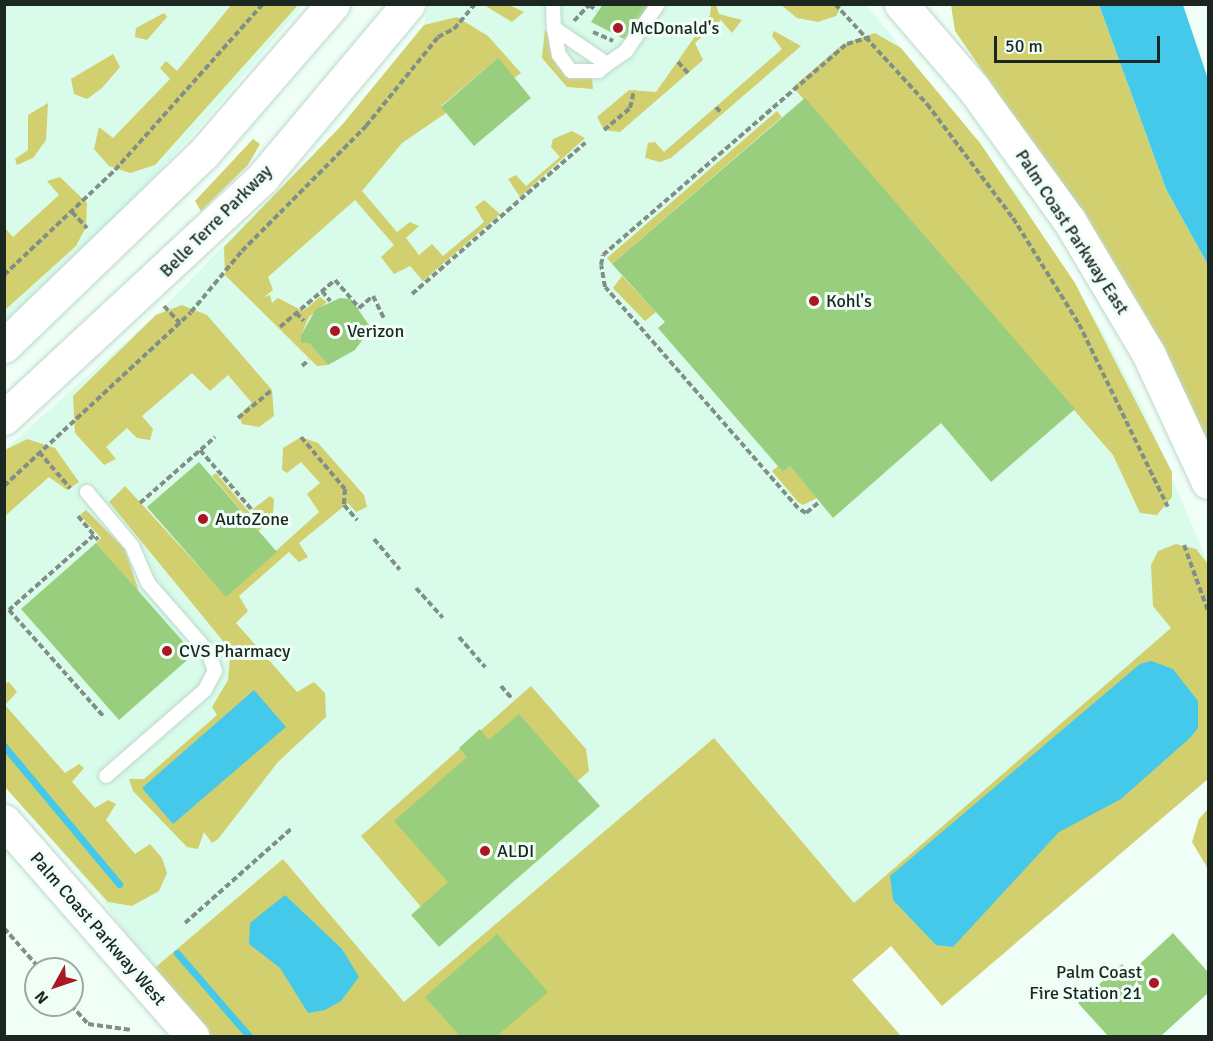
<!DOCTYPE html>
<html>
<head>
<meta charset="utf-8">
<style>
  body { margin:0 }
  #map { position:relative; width:1213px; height:1041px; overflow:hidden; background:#effff7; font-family:Signika,sans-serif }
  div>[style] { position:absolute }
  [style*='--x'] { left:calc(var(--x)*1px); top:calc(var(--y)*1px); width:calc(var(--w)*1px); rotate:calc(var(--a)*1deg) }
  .built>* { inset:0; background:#d9fcea }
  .green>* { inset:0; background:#d1cf6e }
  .water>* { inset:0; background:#45c9eb }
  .stream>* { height:7px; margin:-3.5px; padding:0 3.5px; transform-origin:3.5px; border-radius:3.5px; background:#45c9eb }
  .building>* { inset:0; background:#99ce7e }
  .path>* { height:4px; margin-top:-2px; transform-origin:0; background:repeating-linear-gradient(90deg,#828e88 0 6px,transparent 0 9px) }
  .roads { filter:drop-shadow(0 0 2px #bed8ca) drop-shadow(0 0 2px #bed8ca) }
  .lane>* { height:14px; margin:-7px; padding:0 7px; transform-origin:7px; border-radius:7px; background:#fff }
  .secondary>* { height:33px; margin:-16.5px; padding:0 16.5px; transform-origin:16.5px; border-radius:16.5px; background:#fff }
  .primary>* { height:33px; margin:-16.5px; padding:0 16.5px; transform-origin:16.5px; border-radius:16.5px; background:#fff }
  .dots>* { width:16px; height:16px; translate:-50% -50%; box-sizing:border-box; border:3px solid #effff7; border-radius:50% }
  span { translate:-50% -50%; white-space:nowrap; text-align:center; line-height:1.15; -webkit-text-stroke:6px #effff7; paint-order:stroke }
  .poi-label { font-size:18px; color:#1d2722 }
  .left { translate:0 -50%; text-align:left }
  .right { translate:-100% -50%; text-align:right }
  .street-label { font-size:18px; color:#1d2722 }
  .frame { position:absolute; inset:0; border:6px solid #1d2722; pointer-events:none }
  .north { position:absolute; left:24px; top:957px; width:60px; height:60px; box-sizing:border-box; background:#effff7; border:2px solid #9ba9a2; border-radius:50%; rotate:230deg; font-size:16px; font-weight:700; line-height:24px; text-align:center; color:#1d2722 }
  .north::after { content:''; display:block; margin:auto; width:21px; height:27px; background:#ab1722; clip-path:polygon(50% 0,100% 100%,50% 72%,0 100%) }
  .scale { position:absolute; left:994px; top:36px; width:166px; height:27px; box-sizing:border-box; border:3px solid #1d2722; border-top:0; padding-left:8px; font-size:18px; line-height:21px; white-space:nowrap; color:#1d2722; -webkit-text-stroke:4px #effff7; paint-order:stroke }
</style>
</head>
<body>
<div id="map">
  <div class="built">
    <i style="clip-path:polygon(5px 5px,303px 5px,205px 121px,44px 297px,5px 332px)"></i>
    <i style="clip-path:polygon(429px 5px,867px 5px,1016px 193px,1103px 332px,1145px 413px,1208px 563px,1208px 596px,854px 903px,714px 738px,404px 1002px,283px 859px,151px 971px,100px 896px,5px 787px,4px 450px,156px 315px,342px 125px,424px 25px)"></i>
  </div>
  <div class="green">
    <i style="clip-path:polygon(232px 4px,298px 5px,155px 165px,130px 173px,109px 166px,94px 149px,99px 127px,113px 138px,170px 79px,160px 68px,166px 61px,177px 71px)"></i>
    <i style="clip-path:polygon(484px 5px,509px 5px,524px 12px,512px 22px)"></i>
    <i style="clip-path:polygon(696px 5px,716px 5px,719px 14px,742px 20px,732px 33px,721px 20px,695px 43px,703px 60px,620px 132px,604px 130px,597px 117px,629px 90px,656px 92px,710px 15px,711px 6px)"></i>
    <i style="clip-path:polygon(781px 5px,842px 5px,836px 16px,818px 22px,797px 18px)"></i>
    <i style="clip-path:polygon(951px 5px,1099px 5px,1166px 189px,1208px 265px,1208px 456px,1041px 156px,955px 31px)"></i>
    <i style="clip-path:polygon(164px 13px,167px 17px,147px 40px,135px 37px,136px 28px)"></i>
    <i style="clip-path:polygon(457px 17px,488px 36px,521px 73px,514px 78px,497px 59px,441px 106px,446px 113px,402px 143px,362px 191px,397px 232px,410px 222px,419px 226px,406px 238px,419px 255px,432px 244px,443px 256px,484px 222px,475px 207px,484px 200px,500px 214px,423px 281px,410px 266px,394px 274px,381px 257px,394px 245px,355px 200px,268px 277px,273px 290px,264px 297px,270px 295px,272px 303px,278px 298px,303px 311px,320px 297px,327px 302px,309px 317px,301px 335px,302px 343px,309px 343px,328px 365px,317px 366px,225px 275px,224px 247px,342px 125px,424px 25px)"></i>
    <i style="clip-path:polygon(545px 29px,561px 69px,592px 78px,593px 89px,567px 87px,542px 58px)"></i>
    <i style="clip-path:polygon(774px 31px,801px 46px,671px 158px,660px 162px,645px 158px,648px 143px,655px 142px,664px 152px,782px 49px,772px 36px)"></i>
    <i style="clip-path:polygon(875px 33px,901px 48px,980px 143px,1075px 283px,1172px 472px,1172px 497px,1157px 515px,1140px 513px,1113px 455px,793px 87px,843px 44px)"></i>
    <i style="clip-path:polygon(113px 54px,120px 67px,102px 88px,87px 99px,74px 94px,71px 79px)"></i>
    <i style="clip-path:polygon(48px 103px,46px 140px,33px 158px,17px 165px,15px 159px,28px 150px,28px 115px)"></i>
    <i style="clip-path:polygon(777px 111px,782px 117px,612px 264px,607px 258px)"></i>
    <i style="clip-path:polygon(572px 131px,585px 138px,520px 197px,508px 179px,516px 175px,526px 186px,560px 157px,551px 147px,553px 139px)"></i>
    <i style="clip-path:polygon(253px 139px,260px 144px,248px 165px,201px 211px,195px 201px)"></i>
    <i style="clip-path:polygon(60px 177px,87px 203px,86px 227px,76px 246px,5px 310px,5px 228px,13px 237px,59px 195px,47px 181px)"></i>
    <i style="clip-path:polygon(622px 276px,656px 312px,645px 321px,613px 288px)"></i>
    <i style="clip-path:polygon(182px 305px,207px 315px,272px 390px,274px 416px,259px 427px,242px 424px,239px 415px,252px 403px,228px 375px,210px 391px,192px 373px,142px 416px,153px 429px,150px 440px,137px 438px,127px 428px,106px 447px,116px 459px,104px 465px,75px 433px,73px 396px,156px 315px)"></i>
    <i style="clip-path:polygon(301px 437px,318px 443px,364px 495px,367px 507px,356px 512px,348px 503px,299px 543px,308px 557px,299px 562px,289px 552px,239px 596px,248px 611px,236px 623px,297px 692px,314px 682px,325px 693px,326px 717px,278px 762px,218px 839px,212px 843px,204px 832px,198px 849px,187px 847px,133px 791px,129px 779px,144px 779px,217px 715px,212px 707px,228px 680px,230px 657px,223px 641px,109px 502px,125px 486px,226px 596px,319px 512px,307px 494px,320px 483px,301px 462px,287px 473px,282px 470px,283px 448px)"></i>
    <i style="clip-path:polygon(27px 439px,55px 448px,79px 482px,67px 490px,49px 477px,5px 516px,5px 450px)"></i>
    <i style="clip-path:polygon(778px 466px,783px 472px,790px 466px,817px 498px,803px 505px,798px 502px,772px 471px)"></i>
    <i style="clip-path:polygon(216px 473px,249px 512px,270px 496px,274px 499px,273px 513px,259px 531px,212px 476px)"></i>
    <i style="clip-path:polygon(86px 510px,125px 549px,139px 592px,96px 543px,101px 538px,80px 515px)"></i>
    <i style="clip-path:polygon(1176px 544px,1196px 549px,1208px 564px,1208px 779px,942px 1006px,891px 946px,852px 980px,901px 1036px,208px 1036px,151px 971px,283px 859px,404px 1002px,714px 738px,854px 903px,1171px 628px,1153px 606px,1151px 565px,1158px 551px)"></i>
    <i style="clip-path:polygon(9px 682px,17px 692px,5px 705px,65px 773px,79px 764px,84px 768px,72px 782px,95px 808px,108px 800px,116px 804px,106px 820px,135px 854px,150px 844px,162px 858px,167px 873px,159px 891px,132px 906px,108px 902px,5px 787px,4px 683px)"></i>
    <i style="clip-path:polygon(531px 686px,586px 749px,589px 771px,427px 914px,361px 836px)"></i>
    <i style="clip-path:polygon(1208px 809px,1208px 869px,1192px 842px,1199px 819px)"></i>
  </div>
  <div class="water">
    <i style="clip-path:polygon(1099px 5px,1183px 5px,1208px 79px,1208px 265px,1166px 189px)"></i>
    <i style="clip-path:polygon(1151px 661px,1173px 669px,1198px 701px,1198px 728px,1191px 737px,1121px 799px,1059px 832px,953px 947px,936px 945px,893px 900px,890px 876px,1140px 664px)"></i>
    <i style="clip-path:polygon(254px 690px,286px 727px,173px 824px,142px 788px)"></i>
    <i style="clip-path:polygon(285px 895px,342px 949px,359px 977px,341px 1001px,325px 1010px,308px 1013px,280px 968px,249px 944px,250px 923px)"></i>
  </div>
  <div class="stream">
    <i style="--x:4;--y:746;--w:180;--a:50.2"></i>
    <i style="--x:177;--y:953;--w:110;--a:49.1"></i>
  </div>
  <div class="building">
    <i style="clip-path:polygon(603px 4px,654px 4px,628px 41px,591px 22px)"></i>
    <i style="clip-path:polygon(498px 58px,531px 98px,474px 146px,441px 107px)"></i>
    <i style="clip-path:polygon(805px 98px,1075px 409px,991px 482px,941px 423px,833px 518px,790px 466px,783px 472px,658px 328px,665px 322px,612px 264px)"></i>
    <i style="clip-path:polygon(340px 298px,351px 299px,371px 328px,355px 350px,328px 365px,309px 343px,301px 343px,301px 335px,316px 309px)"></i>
    <i style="clip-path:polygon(199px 462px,277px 552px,226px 597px,147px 507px)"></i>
    <i style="clip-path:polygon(96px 543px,194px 654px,119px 720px,21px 609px)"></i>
    <i style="clip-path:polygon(519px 714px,600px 806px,439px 947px,411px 915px,448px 882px,394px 821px,467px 757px,459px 748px,480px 729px,489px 740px)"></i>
    <i style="clip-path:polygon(1173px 933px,1208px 972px,1208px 993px,1161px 1036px,1108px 1036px,1078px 1003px,1122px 964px,1130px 973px)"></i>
    <i style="clip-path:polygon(497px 934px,548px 992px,497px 1036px,460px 1036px,425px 997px)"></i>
  </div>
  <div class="path">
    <i style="--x:835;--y:4;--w:136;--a:47.4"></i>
    <i style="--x:927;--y:104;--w:143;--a:53"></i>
    <i style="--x:1013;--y:218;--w:125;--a:58.1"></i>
    <i style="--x:1079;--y:324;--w:203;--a:64.1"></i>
    <i style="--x:589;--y:5;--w:9;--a:36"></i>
    <i style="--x:574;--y:21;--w:23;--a:-47"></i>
    <i style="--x:593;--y:32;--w:22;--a:24"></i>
    <i style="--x:678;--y:62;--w:15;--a:48"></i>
    <i style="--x:716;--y:107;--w:9;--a:49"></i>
    <i style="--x:604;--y:130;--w:34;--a:-40"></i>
    <i style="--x:630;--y:108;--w:18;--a:-77"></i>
    <i style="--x:72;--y:212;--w:22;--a:47"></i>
    <i style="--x:4;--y:275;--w:153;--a:-43.4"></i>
    <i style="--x:115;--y:170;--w:222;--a:-48.3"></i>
    <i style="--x:322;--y:291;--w:13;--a:51"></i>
    <i style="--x:412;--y:294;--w:230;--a:-41.1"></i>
    <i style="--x:164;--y:306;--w:23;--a:47"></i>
    <i style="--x:296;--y:313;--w:11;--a:45"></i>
    <i style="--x:280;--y:327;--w:72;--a:-40.5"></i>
    <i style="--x:335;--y:280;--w:37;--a:49"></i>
    <i style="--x:359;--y:308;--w:18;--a:-41"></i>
    <i style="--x:373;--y:296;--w:25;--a:64"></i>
    <i style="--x:302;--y:366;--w:9;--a:-41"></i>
    <i style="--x:238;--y:418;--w:44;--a:-39.5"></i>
    <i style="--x:301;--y:437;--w:68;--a:49.8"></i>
    <i style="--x:345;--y:489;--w:16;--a:94"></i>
    <i style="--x:344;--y:505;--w:20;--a:49"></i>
    <i style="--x:200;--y:450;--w:98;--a:49.1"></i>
    <i style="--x:39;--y:452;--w:48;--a:49.3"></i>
    <i style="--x:4;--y:486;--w:255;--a:-42.9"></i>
    <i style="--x:191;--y:312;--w:80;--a:-50.1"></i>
    <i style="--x:242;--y:251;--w:176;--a:-45.2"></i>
    <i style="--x:366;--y:126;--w:114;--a:-51"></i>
    <i style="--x:438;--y:37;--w:18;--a:-27"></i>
    <i style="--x:454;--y:29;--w:33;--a:-50"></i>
    <i style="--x:140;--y:503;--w:100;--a:-41.3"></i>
    <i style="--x:818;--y:503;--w:16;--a:140"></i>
    <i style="--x:806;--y:513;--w:9;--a:-148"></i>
    <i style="--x:798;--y:508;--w:293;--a:-131.1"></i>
    <i style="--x:605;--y:287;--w:22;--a:-100"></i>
    <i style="--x:601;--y:265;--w:10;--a:-79"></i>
    <i style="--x:603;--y:255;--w:323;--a:-40.9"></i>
    <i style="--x:847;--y:44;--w:24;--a:-17"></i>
    <i style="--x:78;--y:516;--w:31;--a:50"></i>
    <i style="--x:94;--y:535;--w:113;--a:138.6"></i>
    <i style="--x:9;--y:610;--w:142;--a:48.4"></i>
    <i style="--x:374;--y:539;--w:40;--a:50"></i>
    <i style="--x:1184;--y:545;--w:70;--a:70"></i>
    <i style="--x:416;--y:588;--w:40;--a:48"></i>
    <i style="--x:459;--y:637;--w:40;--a:49"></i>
    <i style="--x:501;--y:686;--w:18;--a:49"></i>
    <i style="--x:185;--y:923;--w:142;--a:-41.6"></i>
    <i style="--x:4;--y:928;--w:55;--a:48.7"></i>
    <i style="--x:71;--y:1005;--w:25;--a:48"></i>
    <i style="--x:88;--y:1024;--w:44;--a:7.8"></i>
  </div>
  <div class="roads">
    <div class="lane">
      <i style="--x:553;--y:4;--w:24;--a:88"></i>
      <i style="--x:554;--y:28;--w:64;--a:34.2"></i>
      <i style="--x:607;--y:64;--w:23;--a:-34"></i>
      <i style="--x:626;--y:51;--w:57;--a:-55.8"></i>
      <i style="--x:554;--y:28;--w:27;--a:80"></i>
      <i style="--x:559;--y:55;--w:20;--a:53"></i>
      <i style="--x:571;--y:71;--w:28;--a:0"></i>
      <i style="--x:599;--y:71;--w:11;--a:-41"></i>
      <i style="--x:87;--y:492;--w:70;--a:50.2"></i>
      <i style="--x:132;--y:546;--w:40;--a:66.6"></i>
      <i style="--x:148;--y:583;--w:93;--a:48.9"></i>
      <i style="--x:209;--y:653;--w:19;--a:72"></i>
      <i style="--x:215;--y:671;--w:21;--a:118"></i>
      <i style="--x:205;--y:690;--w:131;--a:139"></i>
    </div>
    <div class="secondary">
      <i style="--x:4;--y:346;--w:277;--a:-44"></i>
      <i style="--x:203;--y:154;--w:198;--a:-49.1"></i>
      <i style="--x:4;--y:418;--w:354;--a:-42.9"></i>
      <i style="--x:263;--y:177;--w:226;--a:-50"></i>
    </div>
    <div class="primary">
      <i style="--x:901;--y:4;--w:112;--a:49.3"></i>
      <i style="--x:974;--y:89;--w:162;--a:54.1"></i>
      <i style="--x:1069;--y:220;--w:157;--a:59.3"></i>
      <i style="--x:1149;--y:355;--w:140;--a:65.1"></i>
      <i style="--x:4;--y:821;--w:286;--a:48.8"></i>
    </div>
  </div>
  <div class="dots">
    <i style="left:618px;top:28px;background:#ab1722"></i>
    <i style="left:814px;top:301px;background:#ab1722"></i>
    <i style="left:335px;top:331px;background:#ab1722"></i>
    <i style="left:203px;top:519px;background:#ab1722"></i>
    <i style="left:167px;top:651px;background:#ab1722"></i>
    <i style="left:485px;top:851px;background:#ab1722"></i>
    <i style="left:1154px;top:983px;background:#ab1722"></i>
  </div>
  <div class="poi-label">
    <span class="left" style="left:630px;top:28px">McDonald's</span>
    <span class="left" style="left:826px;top:301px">Kohl's</span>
    <span class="left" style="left:347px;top:331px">Verizon</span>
    <span class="left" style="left:215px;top:519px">AutoZone</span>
    <span class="left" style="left:179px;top:651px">CVS Pharmacy</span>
    <span class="left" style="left:497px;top:851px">ALDI</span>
    <span class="right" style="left:1142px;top:983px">Palm Coast<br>Fire Station 21</span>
  </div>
  <div class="street-label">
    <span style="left:216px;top:221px;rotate:-45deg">Belle Terre Parkway</span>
    <span style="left:1072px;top:232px;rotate:57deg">Palm Coast Parkway East</span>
    <span style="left:98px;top:929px;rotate:49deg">Palm Coast Parkway West</span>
  </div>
  <div class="frame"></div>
  <div class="north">N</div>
  <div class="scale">50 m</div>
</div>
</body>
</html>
